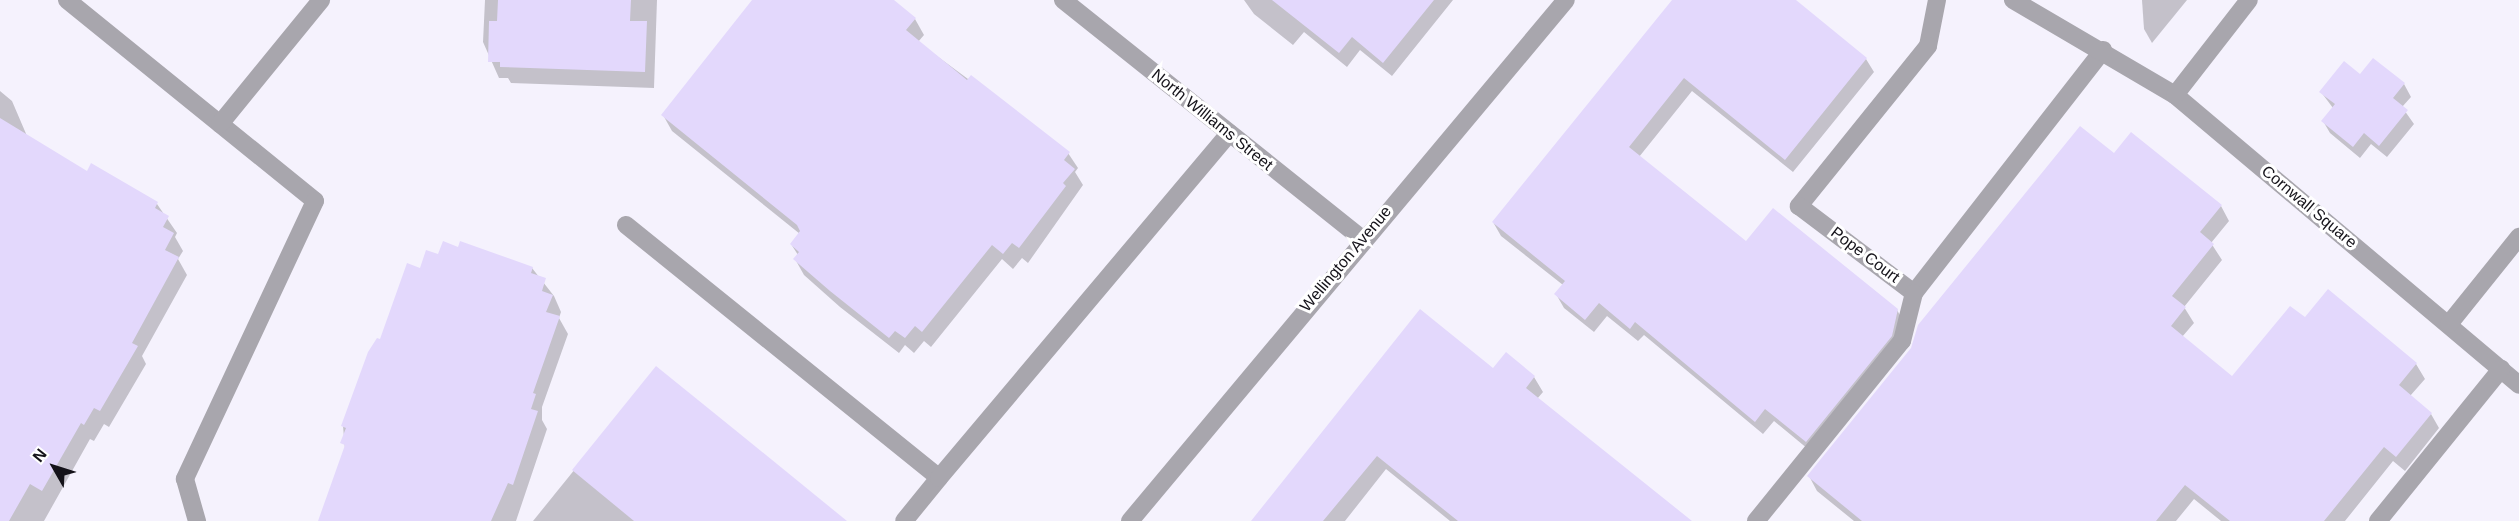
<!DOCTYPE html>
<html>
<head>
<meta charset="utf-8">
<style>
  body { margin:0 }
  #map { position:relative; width:2519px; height:521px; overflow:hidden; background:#f5f2fd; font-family:Helvetica,sans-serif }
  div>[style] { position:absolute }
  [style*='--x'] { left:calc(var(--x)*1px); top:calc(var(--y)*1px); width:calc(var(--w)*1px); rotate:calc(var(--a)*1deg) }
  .shadow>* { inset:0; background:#0003 }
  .building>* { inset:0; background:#e3d8fc }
  .minor>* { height:18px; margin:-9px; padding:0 9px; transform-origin:9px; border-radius:9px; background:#a8a6ad }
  span { translate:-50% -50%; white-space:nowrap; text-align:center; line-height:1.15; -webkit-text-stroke:6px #fff; paint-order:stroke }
  .street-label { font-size:16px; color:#141219 }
  .north { position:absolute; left:24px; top:437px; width:60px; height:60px; -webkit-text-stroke:4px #fff; paint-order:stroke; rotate:309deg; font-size:16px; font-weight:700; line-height:24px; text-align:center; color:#141219 }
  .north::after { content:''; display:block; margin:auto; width:21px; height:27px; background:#141219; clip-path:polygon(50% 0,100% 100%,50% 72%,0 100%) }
</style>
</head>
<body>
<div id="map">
  <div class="shadow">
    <i style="clip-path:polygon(485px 0,657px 0,654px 88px,511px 83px,508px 78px,499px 78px,483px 42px)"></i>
    <i style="clip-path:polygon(756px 0,892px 0,915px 19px,924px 35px,918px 42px,1068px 153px,1078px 168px,1075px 172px,1083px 185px,1028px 263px,1022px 258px,1013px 269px,1002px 259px,931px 347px,924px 341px,914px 353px,905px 345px,899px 353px,840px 307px,804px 275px,795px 259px,798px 255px,791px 244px,800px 234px,672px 131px,663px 115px)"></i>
    <i style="clip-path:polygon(1244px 0,1453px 0,1392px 76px,1360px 50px,1347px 67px,1304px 32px,1293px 45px,1254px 14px)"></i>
    <i style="clip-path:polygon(1674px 0,1771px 0,1866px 59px,1874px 72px,1793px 172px,1692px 91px,1639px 157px,1746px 243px,1897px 310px,1905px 324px,1814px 454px,1774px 421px,1763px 434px,1644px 335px,1638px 341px,1607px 316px,1594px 332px,1564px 308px,1556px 294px,1563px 285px,1501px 236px,1493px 222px)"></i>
    <i style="clip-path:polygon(2142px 0,2187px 0,2152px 43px,2144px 29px)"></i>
    <i style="clip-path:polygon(2360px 76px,2404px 84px,2411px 97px,2402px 107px,2414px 124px,2387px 157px,2371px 144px,2360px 158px,2330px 133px,2323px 121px,2333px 108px,2321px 92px)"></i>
    <i style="clip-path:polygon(0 91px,12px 101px,27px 136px,87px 173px,157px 204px,177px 233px,175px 237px,183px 251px,178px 259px,187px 275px,142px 356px,146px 364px,109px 427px,104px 424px,94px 441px,90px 439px,44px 521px,9px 521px,0 516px)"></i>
    <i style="clip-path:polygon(2114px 155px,2221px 206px,2229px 221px,2211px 243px,2222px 260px,2184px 307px,2194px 323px,2182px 337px,2232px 378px,2305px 320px,2328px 291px,2416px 364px,2425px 379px,2410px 396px,2431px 414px,2439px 428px,2405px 471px,2393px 461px,2345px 521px,2221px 521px,2194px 499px,2176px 521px,1854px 521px,1817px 491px,1809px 476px)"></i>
    <i style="clip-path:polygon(439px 256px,532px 268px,554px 296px,561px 312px,559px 318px,568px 334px,542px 407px,542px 420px,547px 429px,516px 521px,324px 521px,345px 449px,343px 426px,381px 341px,421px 270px)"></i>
    <i style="clip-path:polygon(1506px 355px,1534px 377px,1543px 392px,1537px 399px,1685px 521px,1450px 521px,1386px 469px,1345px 521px,1252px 521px,1493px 370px)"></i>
    <i style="clip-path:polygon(656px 369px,842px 521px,533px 521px)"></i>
  </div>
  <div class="building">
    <i style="clip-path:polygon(498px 0,631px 0,630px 21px,647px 21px,645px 72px,500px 67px,500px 62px,488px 62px,489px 21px,497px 21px)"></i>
    <i style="clip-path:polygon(752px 0,894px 0,916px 18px,906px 30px,967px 80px,971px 75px,1070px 152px,1064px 160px,1075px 169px,1063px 183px,1066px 186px,1019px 248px,1012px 243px,1003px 254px,992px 245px,922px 332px,915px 326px,905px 338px,895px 331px,889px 338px,830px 291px,793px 259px,799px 252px,790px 244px,800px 231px,797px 225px,661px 115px)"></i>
    <i style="clip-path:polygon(1272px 0,1434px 0,1383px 63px,1352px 37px,1339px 53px)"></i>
    <i style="clip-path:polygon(1672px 0,1796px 0,1867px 58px,1785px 160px,1684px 78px,1629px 147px,1746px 241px,1773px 208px,1898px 309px,1892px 336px,1806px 442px,1765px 409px,1755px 422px,1635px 322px,1630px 329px,1599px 303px,1585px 320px,1554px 294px,1565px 281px,1492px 222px)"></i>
    <i style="clip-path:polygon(2373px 58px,2405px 83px,2393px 98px,2408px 110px,2379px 146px,2364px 133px,2353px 147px,2321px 121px,2335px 104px,2319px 92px,2344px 61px,2360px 74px)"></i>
    <i style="clip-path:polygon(0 118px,87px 171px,91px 163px,158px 202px,155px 208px,169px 216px,163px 227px,174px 233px,165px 250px,179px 257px,132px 343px,138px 346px,100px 411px,94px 408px,84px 425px,81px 423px,42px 491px,30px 484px,9px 521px,0 521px)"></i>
    <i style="clip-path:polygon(2080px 126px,2114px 153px,2131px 132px,2222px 205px,2200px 232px,2214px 244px,2172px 296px,2186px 307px,2171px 326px,2232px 376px,2290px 306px,2305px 317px,2328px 289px,2417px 363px,2399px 385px,2432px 413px,2396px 457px,2384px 447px,2324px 521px,2230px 521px,2185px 485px,2156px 521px,1862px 521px,1807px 476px,1911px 348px,1918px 325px)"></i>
    <i style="clip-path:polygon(443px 241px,458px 247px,460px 241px,533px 267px,531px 273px,546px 278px,542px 291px,553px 295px,546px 312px,560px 316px,533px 393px,536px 394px,531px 409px,538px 411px,513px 485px,508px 483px,491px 521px,318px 521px,345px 445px,340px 443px,346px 428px,341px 426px,368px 352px,377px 338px,380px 339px,407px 263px,420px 268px,426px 250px,438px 254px)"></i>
    <i style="clip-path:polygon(1420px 309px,1493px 368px,1506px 352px,1535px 376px,1526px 388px,1692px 521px,1458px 521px,1377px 456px,1323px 521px,1251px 521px)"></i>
    <i style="clip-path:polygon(656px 366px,745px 438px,847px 521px,634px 521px,572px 470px)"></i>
  </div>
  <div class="minor">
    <i style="--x:67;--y:0;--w:319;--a:39"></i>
    <i style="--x:315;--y:201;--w:307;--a:115.1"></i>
    <i style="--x:185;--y:479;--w:44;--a:74.1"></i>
    <i style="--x:1063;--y:0;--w:383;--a:38.6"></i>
    <i style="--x:1937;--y:0;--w:47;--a:101.1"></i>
    <i style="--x:1928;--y:46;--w:206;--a:128.9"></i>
    <i style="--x:1799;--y:206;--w:144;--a:37.1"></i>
    <i style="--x:1914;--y:293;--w:308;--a:-52.1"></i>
    <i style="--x:2013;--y:0;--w:188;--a:30.4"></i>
    <i style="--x:2175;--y:95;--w:450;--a:40.1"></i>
    <i style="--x:2175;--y:95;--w:120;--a:-52.1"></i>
    <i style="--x:220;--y:124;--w:160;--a:-50.8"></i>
    <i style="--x:626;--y:225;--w:402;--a:38.9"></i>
    <i style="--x:939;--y:478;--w:55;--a:129.1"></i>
    <i style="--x:2449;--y:324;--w:112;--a:-51.2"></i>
    <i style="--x:939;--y:478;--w:451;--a:-49.9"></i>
    <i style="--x:1130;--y:521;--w:679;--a:-50.08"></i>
    <i style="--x:1756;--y:521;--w:232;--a:-51"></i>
    <i style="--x:1902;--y:341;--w:49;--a:-76"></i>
    <i style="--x:2378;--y:521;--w:196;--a:-51"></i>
  </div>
  <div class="street-label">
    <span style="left:1212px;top:120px;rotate:39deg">North Williams Street</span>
    <span style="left:2309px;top:207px;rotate:40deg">Cornwall Square</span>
    <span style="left:1865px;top:255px;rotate:37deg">Pope Court</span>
    <span style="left:1346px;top:259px;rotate:-50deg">Wellington Avenue</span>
  </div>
  <div class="north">N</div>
</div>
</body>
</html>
